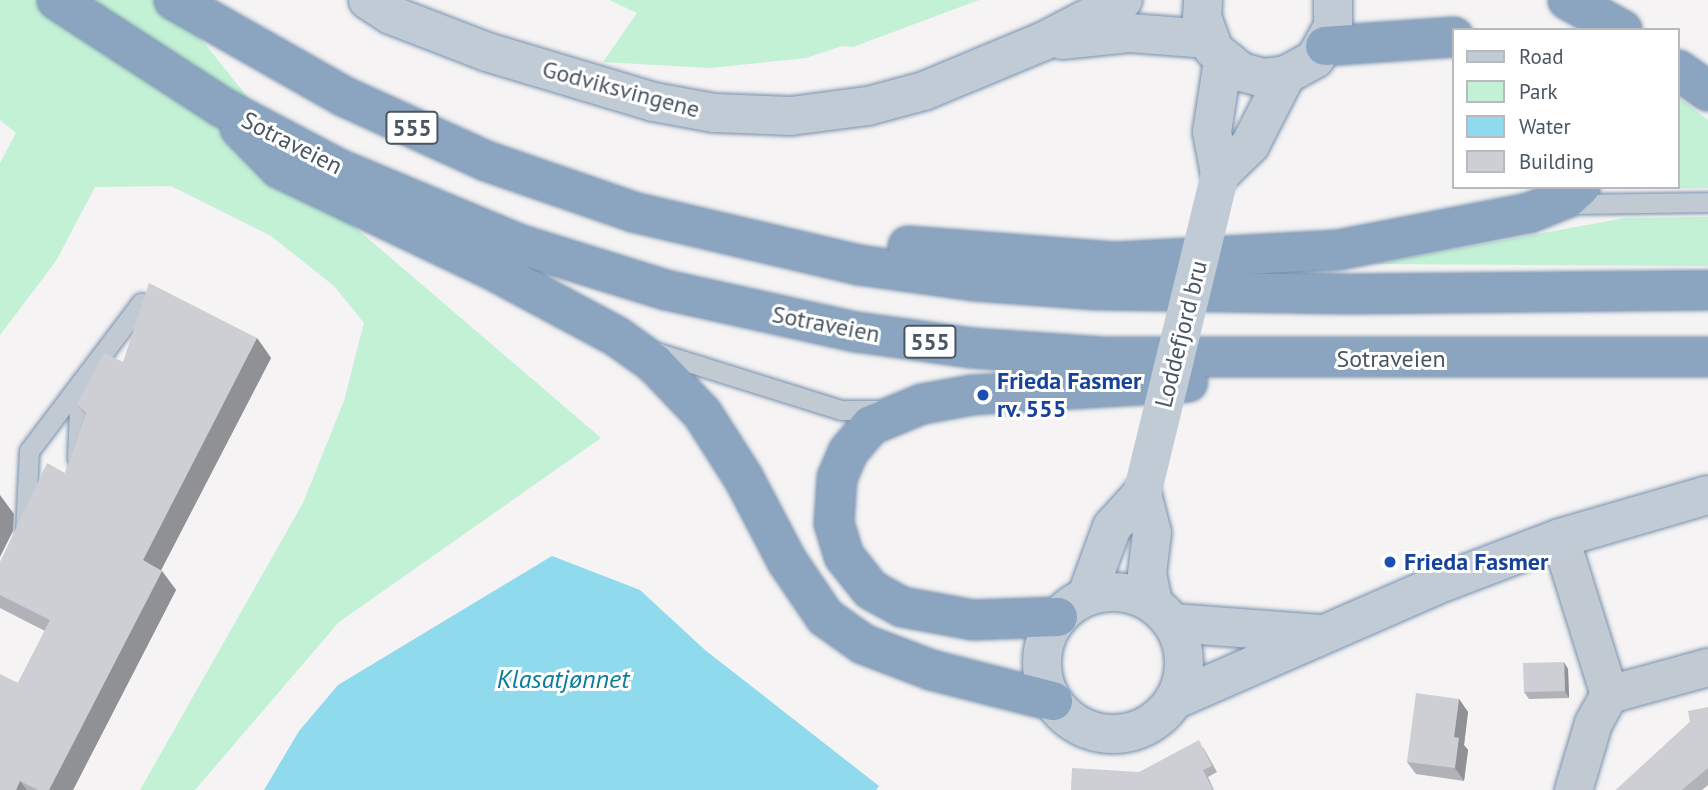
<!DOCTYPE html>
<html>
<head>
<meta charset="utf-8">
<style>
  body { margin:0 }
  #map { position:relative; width:1708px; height:790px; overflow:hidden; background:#f5f3f3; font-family:"PT Sans",sans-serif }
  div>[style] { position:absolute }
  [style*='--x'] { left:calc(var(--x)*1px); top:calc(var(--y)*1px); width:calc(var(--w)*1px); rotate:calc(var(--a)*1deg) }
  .green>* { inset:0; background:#c3f1d5 }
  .water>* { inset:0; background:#90daee }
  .roads { filter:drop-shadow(0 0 2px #7690ad) drop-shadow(0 0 2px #7690ad) }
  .lane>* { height:19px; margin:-9.5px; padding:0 9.5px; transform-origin:9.5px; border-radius:9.5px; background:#c1cad2 }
  .street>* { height:37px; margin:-18.5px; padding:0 18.5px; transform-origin:18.5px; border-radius:18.5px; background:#c1cad2 }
  .secondary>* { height:38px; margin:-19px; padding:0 19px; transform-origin:19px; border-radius:19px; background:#c1cbd6 }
  .secondary>.ring { margin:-19px; padding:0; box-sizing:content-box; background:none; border:38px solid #c1cbd6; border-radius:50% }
  .highway>* { height:38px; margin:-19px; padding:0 19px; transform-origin:19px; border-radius:19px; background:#8ba5c1 }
  .secondary-bridge>* { height:38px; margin:-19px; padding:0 19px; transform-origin:19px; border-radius:19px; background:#c1cbd6 }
  .wall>* { inset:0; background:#b0b2b7 }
  .shaded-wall>* { inset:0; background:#909195 }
  .building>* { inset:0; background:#cdcfd5 }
  .dots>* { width:19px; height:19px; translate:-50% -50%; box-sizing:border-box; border:4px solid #fff; border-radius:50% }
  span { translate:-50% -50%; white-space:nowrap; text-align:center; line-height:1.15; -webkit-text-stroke:6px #fff; paint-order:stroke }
  .shield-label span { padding:2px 5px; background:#fff; border:2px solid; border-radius:5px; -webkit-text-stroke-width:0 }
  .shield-label { font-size:23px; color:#4a5661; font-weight:700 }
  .street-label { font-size:24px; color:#4a5661 }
  .transit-label { font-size:24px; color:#164399; font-weight:700 }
  .left { translate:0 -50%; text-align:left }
  .water-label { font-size:26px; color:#0c7c9b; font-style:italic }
  .legend { position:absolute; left:1452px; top:28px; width:228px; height:161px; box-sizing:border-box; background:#fff; border:2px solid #b7bbc0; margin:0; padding:9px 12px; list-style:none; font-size:21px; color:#4a5661 }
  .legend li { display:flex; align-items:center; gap:14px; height:35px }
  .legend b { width:35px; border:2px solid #b7bbc0 }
</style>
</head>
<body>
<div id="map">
  <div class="green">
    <i style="clip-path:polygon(0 0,170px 0,343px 217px,601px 438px,339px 622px,195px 790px,140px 790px,303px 503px,344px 401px,364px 323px,334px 286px,271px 236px,171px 186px,95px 187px,56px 261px,0 335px,0 163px,16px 133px,0 120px)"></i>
    <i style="clip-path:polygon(609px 0,979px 0,853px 47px,842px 46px,806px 58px,710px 68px,603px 62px,637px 13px)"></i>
    <i style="clip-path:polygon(1678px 97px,1708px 120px,1708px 188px,1625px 189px,1678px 187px)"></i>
    <i style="clip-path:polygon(1708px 217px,1708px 266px,1374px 264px,1625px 218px)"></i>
  </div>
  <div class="water">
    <i style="clip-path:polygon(552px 556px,640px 590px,705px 650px,879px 786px,876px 790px,264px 790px,299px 731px,338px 685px)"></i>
  </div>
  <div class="roads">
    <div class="lane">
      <i style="--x:1566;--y:204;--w:142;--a:-0.8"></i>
      <i style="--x:656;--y:352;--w:194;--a:17.4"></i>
      <i style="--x:841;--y:410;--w:45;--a:0"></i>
      <i style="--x:77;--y:459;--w:76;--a:-87.7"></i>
      <i style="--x:25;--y:532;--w:81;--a:-87.2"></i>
      <i style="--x:29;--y:451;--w:186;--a:-52.9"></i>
    </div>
    <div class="street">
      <i style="--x:1560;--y:538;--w:164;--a:72.6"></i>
      <i style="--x:1609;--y:694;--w:33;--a:119"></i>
      <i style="--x:1593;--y:723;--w:70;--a:106.6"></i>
      <i style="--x:1609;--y:694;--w:103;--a:-15.3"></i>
    </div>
    <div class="secondary">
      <i style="--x:368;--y:0;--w:27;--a:33"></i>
      <i style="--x:391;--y:15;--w:103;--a:21.1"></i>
      <i style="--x:487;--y:52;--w:174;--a:16.7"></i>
      <i style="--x:654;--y:102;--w:61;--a:10.4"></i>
      <i style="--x:714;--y:113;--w:77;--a:2.2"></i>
      <i style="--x:791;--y:116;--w:78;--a:-7.4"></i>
      <i style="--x:868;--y:106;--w:58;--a:-15"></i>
      <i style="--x:924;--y:91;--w:128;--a:-22.6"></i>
      <i style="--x:1042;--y:42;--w:91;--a:-27.4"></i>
      <i style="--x:1203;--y:0;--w:17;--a:93"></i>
      <i style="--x:1202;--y:17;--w:35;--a:70"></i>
      <i style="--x:1214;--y:50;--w:35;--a:39"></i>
      <i style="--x:1241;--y:72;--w:23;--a:15"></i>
      <i style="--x:1263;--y:78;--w:23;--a:-7"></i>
      <i style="--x:1286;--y:75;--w:33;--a:-29"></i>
      <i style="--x:1315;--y:59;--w:37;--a:-61"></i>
      <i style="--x:1333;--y:27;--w:27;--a:-90"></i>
      <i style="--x:1062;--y:40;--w:68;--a:-5.9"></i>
      <i style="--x:1130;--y:33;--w:78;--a:4.4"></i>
      <i style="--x:1220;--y:174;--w:42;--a:-44"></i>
      <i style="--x:1250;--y:145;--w:79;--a:-62.8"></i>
      <i style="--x:1220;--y:174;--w:43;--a:-100.8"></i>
      <i style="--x:1212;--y:132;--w:73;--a:-81.3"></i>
      <i style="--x:1142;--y:494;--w:40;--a:75.6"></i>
      <i style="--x:1152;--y:533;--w:41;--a:97"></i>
      <i style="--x:1147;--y:574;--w:30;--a:78"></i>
      <i class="ring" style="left:1042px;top:592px;width:104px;height:104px"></i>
      <i style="--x:1087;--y:595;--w:72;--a:-69.8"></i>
      <i style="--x:1112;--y:527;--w:45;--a:-47.7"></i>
      <i style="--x:1173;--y:623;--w:147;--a:4.3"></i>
      <i style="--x:1174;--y:700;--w:298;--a:-23.6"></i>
      <i style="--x:1447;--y:581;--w:121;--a:-20.8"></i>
      <i style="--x:1560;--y:538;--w:154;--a:-16.2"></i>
    </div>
    <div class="highway">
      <i style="--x:57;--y:0;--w:194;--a:33"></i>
      <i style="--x:220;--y:106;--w:135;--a:27.9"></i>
      <i style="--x:339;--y:169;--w:194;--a:22.7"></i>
      <i style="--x:518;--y:244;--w:155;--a:17.3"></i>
      <i style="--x:666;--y:290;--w:195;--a:12.5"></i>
      <i style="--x:856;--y:332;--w:116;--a:7.9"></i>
      <i style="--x:971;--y:348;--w:132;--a:3.9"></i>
      <i style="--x:1103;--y:357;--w:605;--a:0"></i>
      <i style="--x:174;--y:0;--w:197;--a:29.6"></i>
      <i style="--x:345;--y:97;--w:155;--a:24.4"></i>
      <i style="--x:486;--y:161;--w:156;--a:19.1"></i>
      <i style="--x:633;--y:212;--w:232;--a:13.2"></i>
      <i style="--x:859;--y:265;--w:116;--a:7.9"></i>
      <i style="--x:974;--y:281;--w:124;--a:4.2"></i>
      <i style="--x:1098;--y:290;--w:251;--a:0.9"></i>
      <i style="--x:1349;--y:294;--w:359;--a:-0.6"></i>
      <i style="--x:1568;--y:0;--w:62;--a:29.1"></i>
      <i style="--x:1325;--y:46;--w:129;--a:-4"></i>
      <i style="--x:1678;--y:70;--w:37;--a:35"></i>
      <i style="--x:240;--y:128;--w:56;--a:45.7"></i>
      <i style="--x:279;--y:168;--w:233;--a:25.5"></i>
      <i style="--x:489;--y:268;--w:144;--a:28.2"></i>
      <i style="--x:616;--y:336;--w:47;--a:35.4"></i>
      <i style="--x:654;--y:363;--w:69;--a:46.2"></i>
      <i style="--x:702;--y:413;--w:78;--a:57.5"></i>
      <i style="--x:744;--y:479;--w:93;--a:62.3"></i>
      <i style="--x:787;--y:561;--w:68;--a:55.8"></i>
      <i style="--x:825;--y:617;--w:47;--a:35.4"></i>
      <i style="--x:863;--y:644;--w:73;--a:20.9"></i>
      <i style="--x:931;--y:670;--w:126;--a:14.3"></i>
      <i style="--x:908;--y:246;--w:208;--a:4.4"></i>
      <i style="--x:1115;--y:262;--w:223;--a:-3.1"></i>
      <i style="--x:1338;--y:250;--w:195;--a:-11"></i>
      <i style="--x:1529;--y:213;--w:43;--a:-21.8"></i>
      <i style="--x:1569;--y:197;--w:15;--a:-42"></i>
      <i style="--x:1058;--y:617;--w:85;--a:178"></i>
      <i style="--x:973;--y:620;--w:72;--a:-169.6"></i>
      <i style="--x:902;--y:607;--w:35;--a:-151"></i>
      <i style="--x:871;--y:590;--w:43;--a:-128.5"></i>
      <i style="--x:844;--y:556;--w:34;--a:-107"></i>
      <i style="--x:834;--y:523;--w:45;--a:-86.2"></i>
      <i style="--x:837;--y:478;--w:28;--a:-67"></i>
      <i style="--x:848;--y:452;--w:35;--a:-50"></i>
      <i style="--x:871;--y:425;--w:55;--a:-22.4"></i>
      <i style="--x:922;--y:404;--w:51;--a:-10.2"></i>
      <i style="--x:972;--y:395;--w:216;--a:-3.4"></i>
    </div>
  </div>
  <div class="secondary-bridge">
    <i style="--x:1142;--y:494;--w:329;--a:-76.3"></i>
  </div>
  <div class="wall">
    <i style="clip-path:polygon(257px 338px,271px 358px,161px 570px,176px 590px,73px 790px,0 790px,18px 683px,45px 631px,0 608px,0 562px,65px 473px,85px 415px,77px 404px,123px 362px)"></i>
    <i style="clip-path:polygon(1568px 669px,1569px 698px,1529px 699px,1524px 692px)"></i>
    <i style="clip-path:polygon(1459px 699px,1468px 712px,1464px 745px,1468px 750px,1464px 781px,1416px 774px,1407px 762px)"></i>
    <i style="clip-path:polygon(1708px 707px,1708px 785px,1702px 790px,1616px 790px,1690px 722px)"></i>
    <i style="clip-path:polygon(1203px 747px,1217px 772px,1208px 777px,1214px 790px,1071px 790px,1139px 772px)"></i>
  </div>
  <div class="shaded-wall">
    <i style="clip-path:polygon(257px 338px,271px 358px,156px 580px,143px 560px)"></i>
    <i style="clip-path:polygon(0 495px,14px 514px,13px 531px,0 557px)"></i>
    <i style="clip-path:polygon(162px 571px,176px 590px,73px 790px,49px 790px)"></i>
    <i style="clip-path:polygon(1564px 662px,1568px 669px,1569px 698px,1565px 691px)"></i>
    <i style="clip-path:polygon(1459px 699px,1468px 712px,1464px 745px,1468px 750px,1464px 781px,1455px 768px,1454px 737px)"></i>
    <i style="clip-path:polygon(20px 781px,27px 790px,16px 790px)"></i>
  </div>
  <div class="building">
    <i style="clip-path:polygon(149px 283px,257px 338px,143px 560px,162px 571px,49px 790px,38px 790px,20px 781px,16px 790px,0 790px,0 674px,18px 683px,50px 620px,0 595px,0 562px,47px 463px,65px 473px,86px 413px,77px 404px,104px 353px,123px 362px)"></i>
    <i style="clip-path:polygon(1564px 662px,1565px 691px,1524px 692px,1523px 663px)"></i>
    <i style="clip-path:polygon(1416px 693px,1459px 699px,1454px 737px,1459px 738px,1455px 768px,1407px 762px)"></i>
    <i style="clip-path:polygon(1708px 707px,1708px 768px,1682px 790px,1616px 790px,1690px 722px,1688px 711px)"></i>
    <i style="clip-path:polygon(1199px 740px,1212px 766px,1203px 770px,1213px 790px,1071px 790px,1072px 768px,1139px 772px)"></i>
  </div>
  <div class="dots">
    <i style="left:983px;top:395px;background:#1a4fb4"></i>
    <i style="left:1390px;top:562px;background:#1a4fb4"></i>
  </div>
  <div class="shield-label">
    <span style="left:412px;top:128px">555</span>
    <span style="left:930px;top:342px">555</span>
  </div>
  <div class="street-label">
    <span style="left:621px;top:89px;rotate:15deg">Godviksvingene</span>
    <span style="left:292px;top:143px;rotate:27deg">Sotraveien</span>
    <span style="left:826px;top:324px;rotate:11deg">Sotraveien</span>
    <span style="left:1181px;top:334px;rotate:-76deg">Loddefjord bru</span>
    <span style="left:1391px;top:359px">Sotraveien</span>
  </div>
  <div class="transit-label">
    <span class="left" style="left:997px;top:395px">Frieda Fasmer<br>rv. 555</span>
    <span class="left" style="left:1404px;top:562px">Frieda Fasmer</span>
  </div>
  <div class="water-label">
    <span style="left:563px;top:679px">Klasatjønnet</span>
  </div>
  <ul class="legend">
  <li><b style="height:9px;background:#c1cbd6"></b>Road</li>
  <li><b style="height:19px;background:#c3f1d5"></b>Park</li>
  <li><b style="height:19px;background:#90daee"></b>Water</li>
  <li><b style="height:19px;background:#cdcfd5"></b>Building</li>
  </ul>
</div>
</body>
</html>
